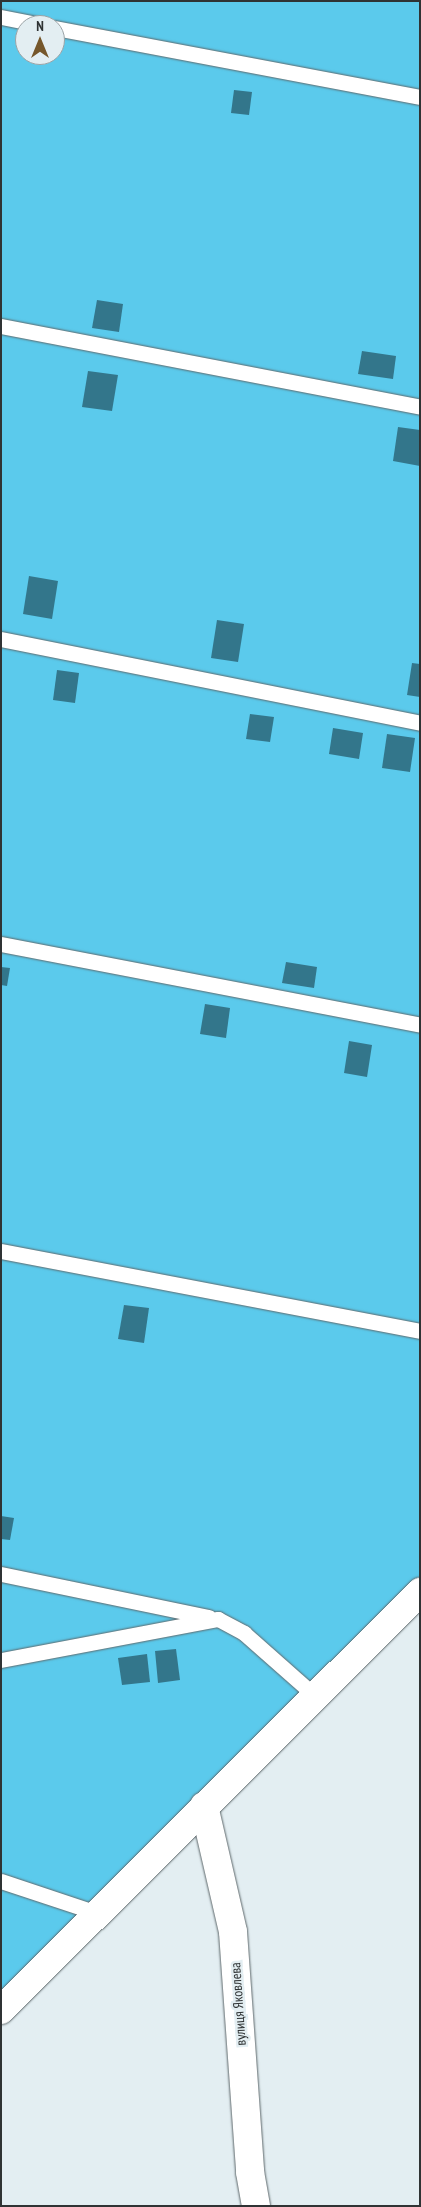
<!DOCTYPE html>
<html>
<head>
<meta charset="utf-8">
<style>
  body { margin:0 }
  #map { position:relative; width:421px; height:2207px; overflow:hidden; background:#e3eef2; font-family:"PT Sans Narrow",sans-serif }
  div>[style] { position:absolute }
  [style*='--x'] { left:calc(var(--x)*1px); top:calc(var(--y)*1px); width:calc(var(--w)*1px); rotate:calc(var(--a)*1deg) }
  .green>* { inset:0; background:#5bcaec }
  .building>* { inset:0; background:#33768b }
  .roads { filter:drop-shadow(0 0 1px #5f696c) drop-shadow(0 0 1px #5f696c) }
  .service>* { height:15px; margin:-7.5px; padding:0 7.5px; transform-origin:7.5px; border-radius:7.5px; background:#fff }
  .minor>* { height:28px; margin:-14px; padding:0 14px; transform-origin:14px; border-radius:14px; background:#fff }
  span { translate:-50% -50%; white-space:nowrap; text-align:center; line-height:1.15; -webkit-text-stroke:5px #e3eef2; paint-order:stroke }
  .street-label { font-size:14px; color:#2f3334 }
  .frame { position:absolute; inset:0; border:2px solid #2f3334; pointer-events:none }
  .north { position:absolute; left:15px; top:15px; width:50px; height:50px; box-sizing:border-box; background:#e3eef2; border:1px solid #9ba3a6; border-radius:50%; rotate:0deg; font-size:14px; font-weight:700; line-height:20px; text-align:center; color:#2f3334 }
  .north::after { content:''; display:block; margin:auto; width:18px; height:22px; background:#75572b; clip-path:polygon(50% 0,100% 100%,50% 72%,0 100%) }
</style>
</head>
<body>
<div id="map">
  <div class="green">
    <i style="clip-path:polygon(evenodd,1px 1px,420px 1px,420px 1592px,1px 2010px,1px 1px,25px 25px,55px 25px,55px 55px,25px 55px,25px 25px)"></i>
  </div>
  <div class="building">
    <i style="clip-path:polygon(234px 90px,252px 92px,249px 115px,231px 113px)"></i>
    <i style="clip-path:polygon(97px 300px,123px 304px,119px 332px,92px 328px)"></i>
    <i style="clip-path:polygon(362px 351px,396px 356px,393px 379px,358px 374px)"></i>
    <i style="clip-path:polygon(88px 371px,118px 375px,112px 411px,82px 407px)"></i>
    <i style="clip-path:polygon(398px 427px,420px 430px,420px 466px,393px 461px)"></i>
    <i style="clip-path:polygon(29px 576px,58px 581px,52px 619px,23px 614px)"></i>
    <i style="clip-path:polygon(217px 620px,244px 624px,238px 662px,211px 658px)"></i>
    <i style="clip-path:polygon(412px 663px,420px 664px,420px 697px,407px 695px)"></i>
    <i style="clip-path:polygon(57px 670px,79px 673px,75px 703px,53px 700px)"></i>
    <i style="clip-path:polygon(250px 714px,274px 717px,270px 742px,246px 739px)"></i>
    <i style="clip-path:polygon(333px 728px,363px 733px,359px 759px,329px 754px)"></i>
    <i style="clip-path:polygon(387px 734px,415px 738px,410px 772px,382px 768px)"></i>
    <i style="clip-path:polygon(286px 962px,317px 967px,314px 988px,282px 983px)"></i>
    <i style="clip-path:polygon(1px 967px,10px 968px,7px 986px,1px 985px)"></i>
    <i style="clip-path:polygon(205px 1004px,230px 1008px,226px 1038px,200px 1034px)"></i>
    <i style="clip-path:polygon(349px 1041px,372px 1045px,367px 1077px,344px 1073px)"></i>
    <i style="clip-path:polygon(124px 1305px,149px 1308px,144px 1343px,118px 1339px)"></i>
    <i style="clip-path:polygon(1px 1516px,14px 1518px,10px 1540px,1px 1539px)"></i>
    <i style="clip-path:polygon(176px 1649px,180px 1680px,158px 1683px,155px 1651px)"></i>
    <i style="clip-path:polygon(147px 1654px,150px 1682px,122px 1685px,118px 1658px)"></i>
  </div>
  <div class="roads">
    <div class="service">
      <i style="--x:1;--y:17;--w:42;--a:11"></i>
      <i style="--x:55;--y:28;--w:371;--a:10.7"></i>
      <i style="--x:1;--y:326;--w:427;--a:10.9"></i>
      <i style="--x:1;--y:639;--w:427;--a:11.3"></i>
      <i style="--x:1;--y:944;--w:427;--a:10.9"></i>
      <i style="--x:1;--y:1251;--w:427;--a:10.8"></i>
      <i style="--x:1;--y:1574;--w:212;--a:11.7"></i>
      <i style="--x:1;--y:1660;--w:221;--a:-10.7"></i>
      <i style="--x:218;--y:1619;--w:30;--a:28"></i>
      <i style="--x:244;--y:1633;--w:94;--a:41.5"></i>
      <i style="--x:1;--y:1881;--w:101;--a:18.4"></i>
    </div>
    <div class="minor">
      <i style="--x:204;--y:1806;--w:129;--a:77"></i>
      <i style="--x:233;--y:1932;--w:241;--a:85.9"></i>
      <i style="--x:250;--y:2172;--w:35;--a:80"></i>
      <i style="--x:1;--y:2010;--w:592;--a:-44.93"></i>
    </div>
  </div>
  <div class="street-label">
    <span style="left:238px;top:2004px;rotate:-94deg">вулиця Яковлева</span>
  </div>
  <div class="frame"></div>
  <div class="north">N</div>
</div>
</body>
</html>
